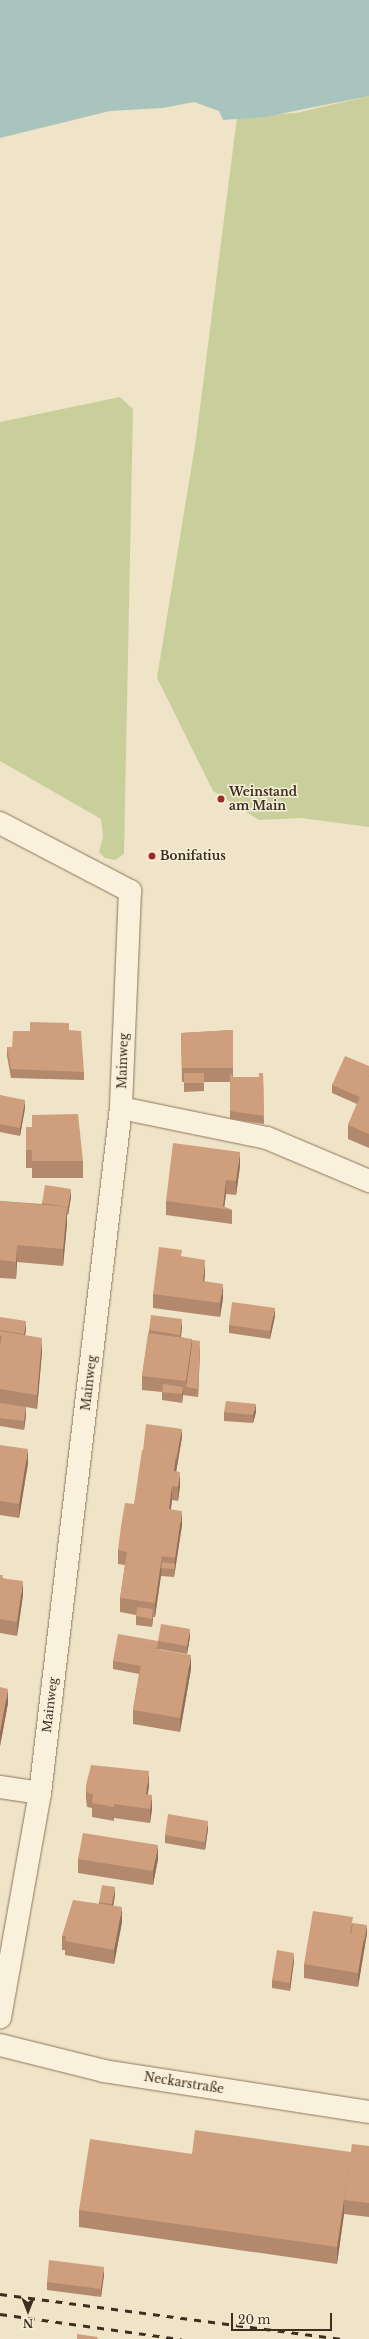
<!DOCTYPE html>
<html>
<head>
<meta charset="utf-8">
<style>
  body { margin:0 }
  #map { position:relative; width:369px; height:2339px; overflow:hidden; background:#f0e4c8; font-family:"Libre Baskerville",serif }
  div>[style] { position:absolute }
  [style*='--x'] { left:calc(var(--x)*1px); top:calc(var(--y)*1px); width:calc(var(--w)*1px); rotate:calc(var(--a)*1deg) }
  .green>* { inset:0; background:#c9cf9b }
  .water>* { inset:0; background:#a9c4bc }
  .roads { filter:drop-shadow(0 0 1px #8d765c) drop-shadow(0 0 1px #8d765c) }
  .minor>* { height:22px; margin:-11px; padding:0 11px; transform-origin:11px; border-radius:11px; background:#faf1dc }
  .rail>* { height:3px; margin-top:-1.5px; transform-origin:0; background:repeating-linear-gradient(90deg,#3d2e20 0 7px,transparent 0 14px) }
  .wall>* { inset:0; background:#b2896c }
  .shaded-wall>* { inset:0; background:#916f58 }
  .building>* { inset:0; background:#cf9f7d }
  .dots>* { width:11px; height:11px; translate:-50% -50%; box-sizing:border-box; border:2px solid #f7eed8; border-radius:50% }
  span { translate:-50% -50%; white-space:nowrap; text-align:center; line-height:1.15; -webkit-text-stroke:3px #f7eed8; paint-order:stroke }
  .poi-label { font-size:12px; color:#3d2e20; font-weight:700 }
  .left { translate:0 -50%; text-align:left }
  .street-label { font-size:12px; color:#3d2e20 }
  .north { position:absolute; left:8px; top:2291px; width:40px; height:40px; -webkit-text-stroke:3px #f7eed8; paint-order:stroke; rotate:180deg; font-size:11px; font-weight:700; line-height:16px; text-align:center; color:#3d2e20 }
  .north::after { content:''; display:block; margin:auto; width:14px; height:18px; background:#3d2e20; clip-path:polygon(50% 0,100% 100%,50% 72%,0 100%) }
  .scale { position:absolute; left:231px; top:2313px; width:101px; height:18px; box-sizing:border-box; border:2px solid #3d2e20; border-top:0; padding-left:5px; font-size:12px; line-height:14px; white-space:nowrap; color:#3d2e20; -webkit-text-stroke:3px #f7eed8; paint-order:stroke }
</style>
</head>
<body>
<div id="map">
  <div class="green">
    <i style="clip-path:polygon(369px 96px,369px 827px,301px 818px,259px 820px,213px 791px,157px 678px,196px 439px,237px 117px,296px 113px)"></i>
    <i style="clip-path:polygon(120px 397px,133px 409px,124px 854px,115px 860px,105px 858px,99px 852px,103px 837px,101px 819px,0 761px,0 422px)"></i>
  </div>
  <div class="water">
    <i style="clip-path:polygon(0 0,369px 0,369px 96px,265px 117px,223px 120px,219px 111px,194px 102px,163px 108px,110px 111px,0 138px)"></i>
  </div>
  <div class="roads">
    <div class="minor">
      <i style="--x:0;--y:823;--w:147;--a:27.6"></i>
      <i style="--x:130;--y:891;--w:217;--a:92.4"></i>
      <i style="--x:121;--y:1108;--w:690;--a:96.74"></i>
      <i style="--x:40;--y:1793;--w:228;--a:100.1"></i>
      <i style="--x:121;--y:1108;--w:149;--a:11.6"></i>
      <i style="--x:267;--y:1138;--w:111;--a:22.9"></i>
      <i style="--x:0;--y:1787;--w:40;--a:8.5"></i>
      <i style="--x:0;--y:2045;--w:107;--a:14"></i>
      <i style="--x:104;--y:2071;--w:268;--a:8.8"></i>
    </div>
  </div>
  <div class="rail">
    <i style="--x:0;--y:2294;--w:345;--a:7.5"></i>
    <i style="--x:0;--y:2314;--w:183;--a:7.9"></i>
  </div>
  <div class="wall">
    <i style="clip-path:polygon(69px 1030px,84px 1072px,84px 1080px,11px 1078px,7px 1056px,7px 1047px,12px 1047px,30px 1031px)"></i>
    <i style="clip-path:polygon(233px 1030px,233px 1077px,259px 1077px,263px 1073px,264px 1124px,230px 1119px,230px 1082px,204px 1082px,204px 1091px,184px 1092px,184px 1082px,182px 1082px,181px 1033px)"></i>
    <i style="clip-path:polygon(369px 1066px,369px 1148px,348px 1139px,348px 1125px,357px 1104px,332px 1093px,332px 1085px)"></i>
    <i style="clip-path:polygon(0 1095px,25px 1108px,20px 1136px,0 1132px)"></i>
    <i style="clip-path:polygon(32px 1115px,83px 1161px,83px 1178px,32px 1178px,32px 1168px,26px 1168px,26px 1127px,32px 1127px)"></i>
    <i style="clip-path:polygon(240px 1166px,236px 1195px,226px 1194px,224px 1207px,232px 1210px,232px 1224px,166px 1215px,166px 1201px)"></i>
    <i style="clip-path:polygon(71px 1197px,68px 1215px,67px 1215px,67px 1224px,63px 1266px,17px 1262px,16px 1279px,0 1278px,0 1201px,42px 1204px,42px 1203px)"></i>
    <i style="clip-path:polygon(182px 1257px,205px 1274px,204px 1281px,223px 1298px,220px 1317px,153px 1308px,153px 1294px)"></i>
    <i style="clip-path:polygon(275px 1316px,270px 1339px,229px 1333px,229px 1325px)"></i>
    <i style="clip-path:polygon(0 1317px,26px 1329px,25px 1335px,42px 1352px,37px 1409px,26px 1407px,26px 1415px,24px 1430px,0 1426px)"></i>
    <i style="clip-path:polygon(182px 1327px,181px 1337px,192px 1340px,200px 1349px,198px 1397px,183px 1395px,182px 1403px,162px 1400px,162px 1392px,142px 1390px,142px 1376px,149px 1330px)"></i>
    <i style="clip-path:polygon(224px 1412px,256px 1412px,253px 1423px,224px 1421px)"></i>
    <i style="clip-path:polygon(182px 1437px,176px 1471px,180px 1486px,178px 1501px,172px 1500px,171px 1509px,182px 1525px,174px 1577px,161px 1576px,161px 1575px,155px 1617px,153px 1617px,152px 1627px,136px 1625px,136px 1615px,120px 1612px,120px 1598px,125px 1565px,118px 1564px,118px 1550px,134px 1504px)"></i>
    <i style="clip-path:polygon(0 1445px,28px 1463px,19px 1518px,0 1515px)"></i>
    <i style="clip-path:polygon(0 1575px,3px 1578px,23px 1595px,17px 1636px,0 1633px)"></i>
    <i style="clip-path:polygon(190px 1637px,187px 1654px,158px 1649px,191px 1669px,180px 1732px,133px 1724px,133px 1710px,139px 1674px,113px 1669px,113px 1661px,158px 1641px)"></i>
    <i style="clip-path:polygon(0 1687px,8px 1703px,0 1746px)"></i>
    <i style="clip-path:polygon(86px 1785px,149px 1785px,148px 1794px,152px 1809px,150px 1823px,114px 1818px,114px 1821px,92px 1817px,92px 1808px,87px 1807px,86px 1799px)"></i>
    <i style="clip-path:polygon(208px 1829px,205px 1850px,165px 1843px,165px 1835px)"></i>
    <i style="clip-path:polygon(78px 1859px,158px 1859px,153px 1885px,78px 1873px)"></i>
    <i style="clip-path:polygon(115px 1895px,113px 1906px,122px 1922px,114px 1964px,65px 1955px,65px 1950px,62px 1950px,62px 1936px,99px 1904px,99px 1902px)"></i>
    <i style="clip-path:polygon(353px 1923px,367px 1933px,358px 1987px,304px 1978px,304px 1964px)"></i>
    <i style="clip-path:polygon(294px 1961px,290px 1991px,272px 1988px,272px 1980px)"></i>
    <i style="clip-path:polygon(369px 2146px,369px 2217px,344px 2214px,337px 2264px,79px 2227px,79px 2210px,192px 2154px,351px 2152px)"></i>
    <i style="clip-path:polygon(104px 2275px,101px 2297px,47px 2290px,47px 2282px)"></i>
  </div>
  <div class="shaded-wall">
    <i style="clip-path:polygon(25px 1100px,25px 1108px,20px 1136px,20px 1128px)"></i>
    <i style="clip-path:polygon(240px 1152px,240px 1166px,236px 1195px,236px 1181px)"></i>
    <i style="clip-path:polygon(226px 1180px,226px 1194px,224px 1209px,223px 1206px)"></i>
    <i style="clip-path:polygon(71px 1189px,71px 1197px,68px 1215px,68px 1207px)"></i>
    <i style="clip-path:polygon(67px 1207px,67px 1224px,63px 1266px,63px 1249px)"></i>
    <i style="clip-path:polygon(17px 1245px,17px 1262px,16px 1279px,16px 1262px)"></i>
    <i style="clip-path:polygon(205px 1260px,205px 1274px,203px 1295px,203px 1281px)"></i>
    <i style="clip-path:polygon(223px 1284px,223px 1298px,220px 1317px,220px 1303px)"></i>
    <i style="clip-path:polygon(275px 1308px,275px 1316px,270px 1339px,270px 1331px)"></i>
    <i style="clip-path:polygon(182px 1319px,182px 1327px,180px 1343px,180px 1335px)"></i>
    <i style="clip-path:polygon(26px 1321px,26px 1329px,24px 1342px,24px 1334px)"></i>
    <i style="clip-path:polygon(42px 1338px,42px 1352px,37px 1409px,37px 1395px)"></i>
    <i style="clip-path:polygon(192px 1339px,192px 1353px,186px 1387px,186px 1381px)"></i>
    <i style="clip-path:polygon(200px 1341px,200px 1349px,198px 1397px,198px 1389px)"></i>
    <i style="clip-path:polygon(183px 1387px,183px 1395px,182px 1403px,182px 1394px)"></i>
    <i style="clip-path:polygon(256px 1404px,256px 1412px,253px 1423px,253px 1415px)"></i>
    <i style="clip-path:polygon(26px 1407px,26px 1415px,24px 1430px,24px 1421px)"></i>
    <i style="clip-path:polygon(182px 1429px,182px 1437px,174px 1485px,174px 1471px,176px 1455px)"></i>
    <i style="clip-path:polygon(28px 1449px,28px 1463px,19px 1518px,19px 1504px)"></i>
    <i style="clip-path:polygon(180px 1472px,180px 1486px,178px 1501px,178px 1487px)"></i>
    <i style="clip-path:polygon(172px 1486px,172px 1500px,169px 1523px,169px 1509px)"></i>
    <i style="clip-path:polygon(182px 1511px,182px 1525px,174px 1577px,175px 1558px)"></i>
    <i style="clip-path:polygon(162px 1556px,161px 1575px,155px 1617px,155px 1603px)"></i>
    <i style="clip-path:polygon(23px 1581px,23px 1595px,17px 1636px,17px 1622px)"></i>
    <i style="clip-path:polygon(153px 1609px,153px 1617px,152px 1627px,152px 1619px)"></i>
    <i style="clip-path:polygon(190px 1629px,190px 1637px,187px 1654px,187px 1646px)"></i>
    <i style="clip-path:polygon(191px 1655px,191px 1669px,180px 1732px,180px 1718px)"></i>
    <i style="clip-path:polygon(8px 1689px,8px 1703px,0 1746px,0 1732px)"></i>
    <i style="clip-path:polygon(149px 1771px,149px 1785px,146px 1808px,146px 1794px)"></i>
    <i style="clip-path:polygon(152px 1795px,152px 1809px,150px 1823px,150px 1809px)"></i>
    <i style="clip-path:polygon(208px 1821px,208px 1829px,205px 1850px,205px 1842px)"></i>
    <i style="clip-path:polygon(158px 1845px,158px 1859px,153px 1885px,153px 1871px)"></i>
    <i style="clip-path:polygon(115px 1887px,115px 1895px,112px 1913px,112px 1904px)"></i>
    <i style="clip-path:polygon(122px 1907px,122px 1922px,114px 1964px,114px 1950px)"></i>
    <i style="clip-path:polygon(367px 1925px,367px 1933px,358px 1987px,358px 1973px,364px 1937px)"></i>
    <i style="clip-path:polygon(294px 1953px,294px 1961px,290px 1991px,290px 1983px)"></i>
    <i style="clip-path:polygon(351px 2152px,344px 2200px,344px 2214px,337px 2264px,337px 2247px)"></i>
    <i style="clip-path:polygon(104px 2267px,104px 2275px,101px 2297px,101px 2289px)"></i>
  </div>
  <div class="building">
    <i style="clip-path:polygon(30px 1022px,69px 1023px,69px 1030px,81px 1031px,84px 1072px,11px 1069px,7px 1047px,12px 1047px,13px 1031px,30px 1031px)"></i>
    <i style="clip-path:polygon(233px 1030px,233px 1068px,182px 1068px,181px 1033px)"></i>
    <i style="clip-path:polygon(345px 1056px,369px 1066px,369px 1075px,360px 1097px,332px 1085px)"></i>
    <i style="clip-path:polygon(184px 1073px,204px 1073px,204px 1083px,184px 1083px)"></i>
    <i style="clip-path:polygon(230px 1073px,233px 1077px,259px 1077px,259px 1073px,263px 1073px,264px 1116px,230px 1111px)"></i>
    <i style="clip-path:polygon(369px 1075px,369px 1134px,348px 1125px)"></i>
    <i style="clip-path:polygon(0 1095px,25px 1100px,20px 1128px,0 1124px)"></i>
    <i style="clip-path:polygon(78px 1114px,83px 1161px,32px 1161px,32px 1150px,26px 1150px,26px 1127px,32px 1127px,32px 1115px)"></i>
    <i style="clip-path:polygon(173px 1143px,240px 1152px,236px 1181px,226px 1180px,223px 1206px,232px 1210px,166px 1201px)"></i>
    <i style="clip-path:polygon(45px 1185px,71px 1189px,68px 1207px,42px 1203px)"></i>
    <i style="clip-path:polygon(0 1201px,67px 1207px,63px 1249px,17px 1245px,16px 1262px,0 1260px)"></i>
    <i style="clip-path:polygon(159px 1247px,182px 1250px,181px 1256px,205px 1260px,203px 1281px,223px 1284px,220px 1303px,153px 1294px)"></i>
    <i style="clip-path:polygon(232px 1302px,275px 1308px,270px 1331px,229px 1325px)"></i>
    <i style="clip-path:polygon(151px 1315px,182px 1319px,180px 1335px,149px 1330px)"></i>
    <i style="clip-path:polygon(0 1317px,26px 1321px,24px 1334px,0 1330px)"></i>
    <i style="clip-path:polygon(0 1331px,42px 1338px,37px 1395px,0 1389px,0 1347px,2px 1336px,0 1335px)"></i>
    <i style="clip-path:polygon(148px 1333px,192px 1339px,186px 1381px,142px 1376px)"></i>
    <i style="clip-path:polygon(192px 1340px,200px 1341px,198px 1389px,186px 1387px,192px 1344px)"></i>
    <i style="clip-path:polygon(163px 1384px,183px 1387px,182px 1394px,162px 1392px)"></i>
    <i style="clip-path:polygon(226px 1401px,256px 1404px,253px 1415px,224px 1412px)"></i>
    <i style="clip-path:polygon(0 1403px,26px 1407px,24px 1421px,0 1418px)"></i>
    <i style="clip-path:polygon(146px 1424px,182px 1429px,176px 1461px,176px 1455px,143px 1451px)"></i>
    <i style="clip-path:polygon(0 1445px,28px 1449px,19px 1504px,0 1501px)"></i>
    <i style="clip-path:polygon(142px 1450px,176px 1455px,174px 1471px,180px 1472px,178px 1487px,172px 1486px,169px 1509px,182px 1511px,175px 1558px,162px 1556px,155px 1603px,120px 1598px,127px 1552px,118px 1550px,121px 1526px,125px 1503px,134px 1504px)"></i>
    <i style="clip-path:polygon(162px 1562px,175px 1564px,174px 1569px,161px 1568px)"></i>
    <i style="clip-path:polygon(0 1575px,3px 1575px,2px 1578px,0 1578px)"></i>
    <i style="clip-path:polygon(0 1578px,23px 1581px,17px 1622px,0 1619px)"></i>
    <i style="clip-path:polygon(137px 1607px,153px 1609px,152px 1619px,136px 1616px)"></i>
    <i style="clip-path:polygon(161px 1624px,190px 1629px,187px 1646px,158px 1641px)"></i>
    <i style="clip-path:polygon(118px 1634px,158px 1641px,157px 1649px,144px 1647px,141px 1666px,113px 1661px)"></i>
    <i style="clip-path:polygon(144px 1647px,191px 1655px,180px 1718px,133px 1710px)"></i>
    <i style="clip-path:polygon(0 1687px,8px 1689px,0 1732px)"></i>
    <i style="clip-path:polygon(91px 1765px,149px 1771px,146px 1794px,152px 1795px,150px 1809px,114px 1804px,114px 1807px,92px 1803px,93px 1794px,87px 1793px,86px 1785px)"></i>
    <i style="clip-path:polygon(168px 1814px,208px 1821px,205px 1842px,165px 1835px)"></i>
    <i style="clip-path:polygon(83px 1833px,158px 1845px,153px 1871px,78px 1859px)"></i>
    <i style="clip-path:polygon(102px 1885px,115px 1887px,112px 1904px,99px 1902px)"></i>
    <i style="clip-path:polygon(73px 1900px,122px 1907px,114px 1950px,65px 1941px,66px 1936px,62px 1936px)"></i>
    <i style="clip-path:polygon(313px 1911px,353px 1917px,350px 1934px,364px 1937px,358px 1973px,304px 1964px)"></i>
    <i style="clip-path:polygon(353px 1923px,367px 1925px,364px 1943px,364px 1937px,351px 1935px)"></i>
    <i style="clip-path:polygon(277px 1950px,294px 1953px,290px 1983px,272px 1980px)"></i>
    <i style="clip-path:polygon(195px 2130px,351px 2152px,337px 2247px,79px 2210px,90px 2139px,192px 2154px)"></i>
    <i style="clip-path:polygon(352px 2144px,369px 2146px,369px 2203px,344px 2200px)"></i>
    <i style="clip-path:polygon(49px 2260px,104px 2267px,101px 2289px,47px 2282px)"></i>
    <i style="clip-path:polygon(77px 2334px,98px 2337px,97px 2339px,77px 2339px)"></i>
  </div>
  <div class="dots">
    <i style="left:221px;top:799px;background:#9e2a2b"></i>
    <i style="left:152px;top:856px;background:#9e2a2b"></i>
  </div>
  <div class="poi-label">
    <span class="left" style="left:229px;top:799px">Weinstand<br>am Main</span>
    <span class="left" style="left:160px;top:856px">Bonifatius</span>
  </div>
  <div class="street-label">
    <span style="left:123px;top:1061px;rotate:-88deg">Mainweg</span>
    <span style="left:89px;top:1383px;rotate:-83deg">Mainweg</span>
    <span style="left:50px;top:1705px;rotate:-83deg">Mainweg</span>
    <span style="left:184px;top:2083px;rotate:9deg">Neckarstraße</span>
  </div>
  <div class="north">N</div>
  <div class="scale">20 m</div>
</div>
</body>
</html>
